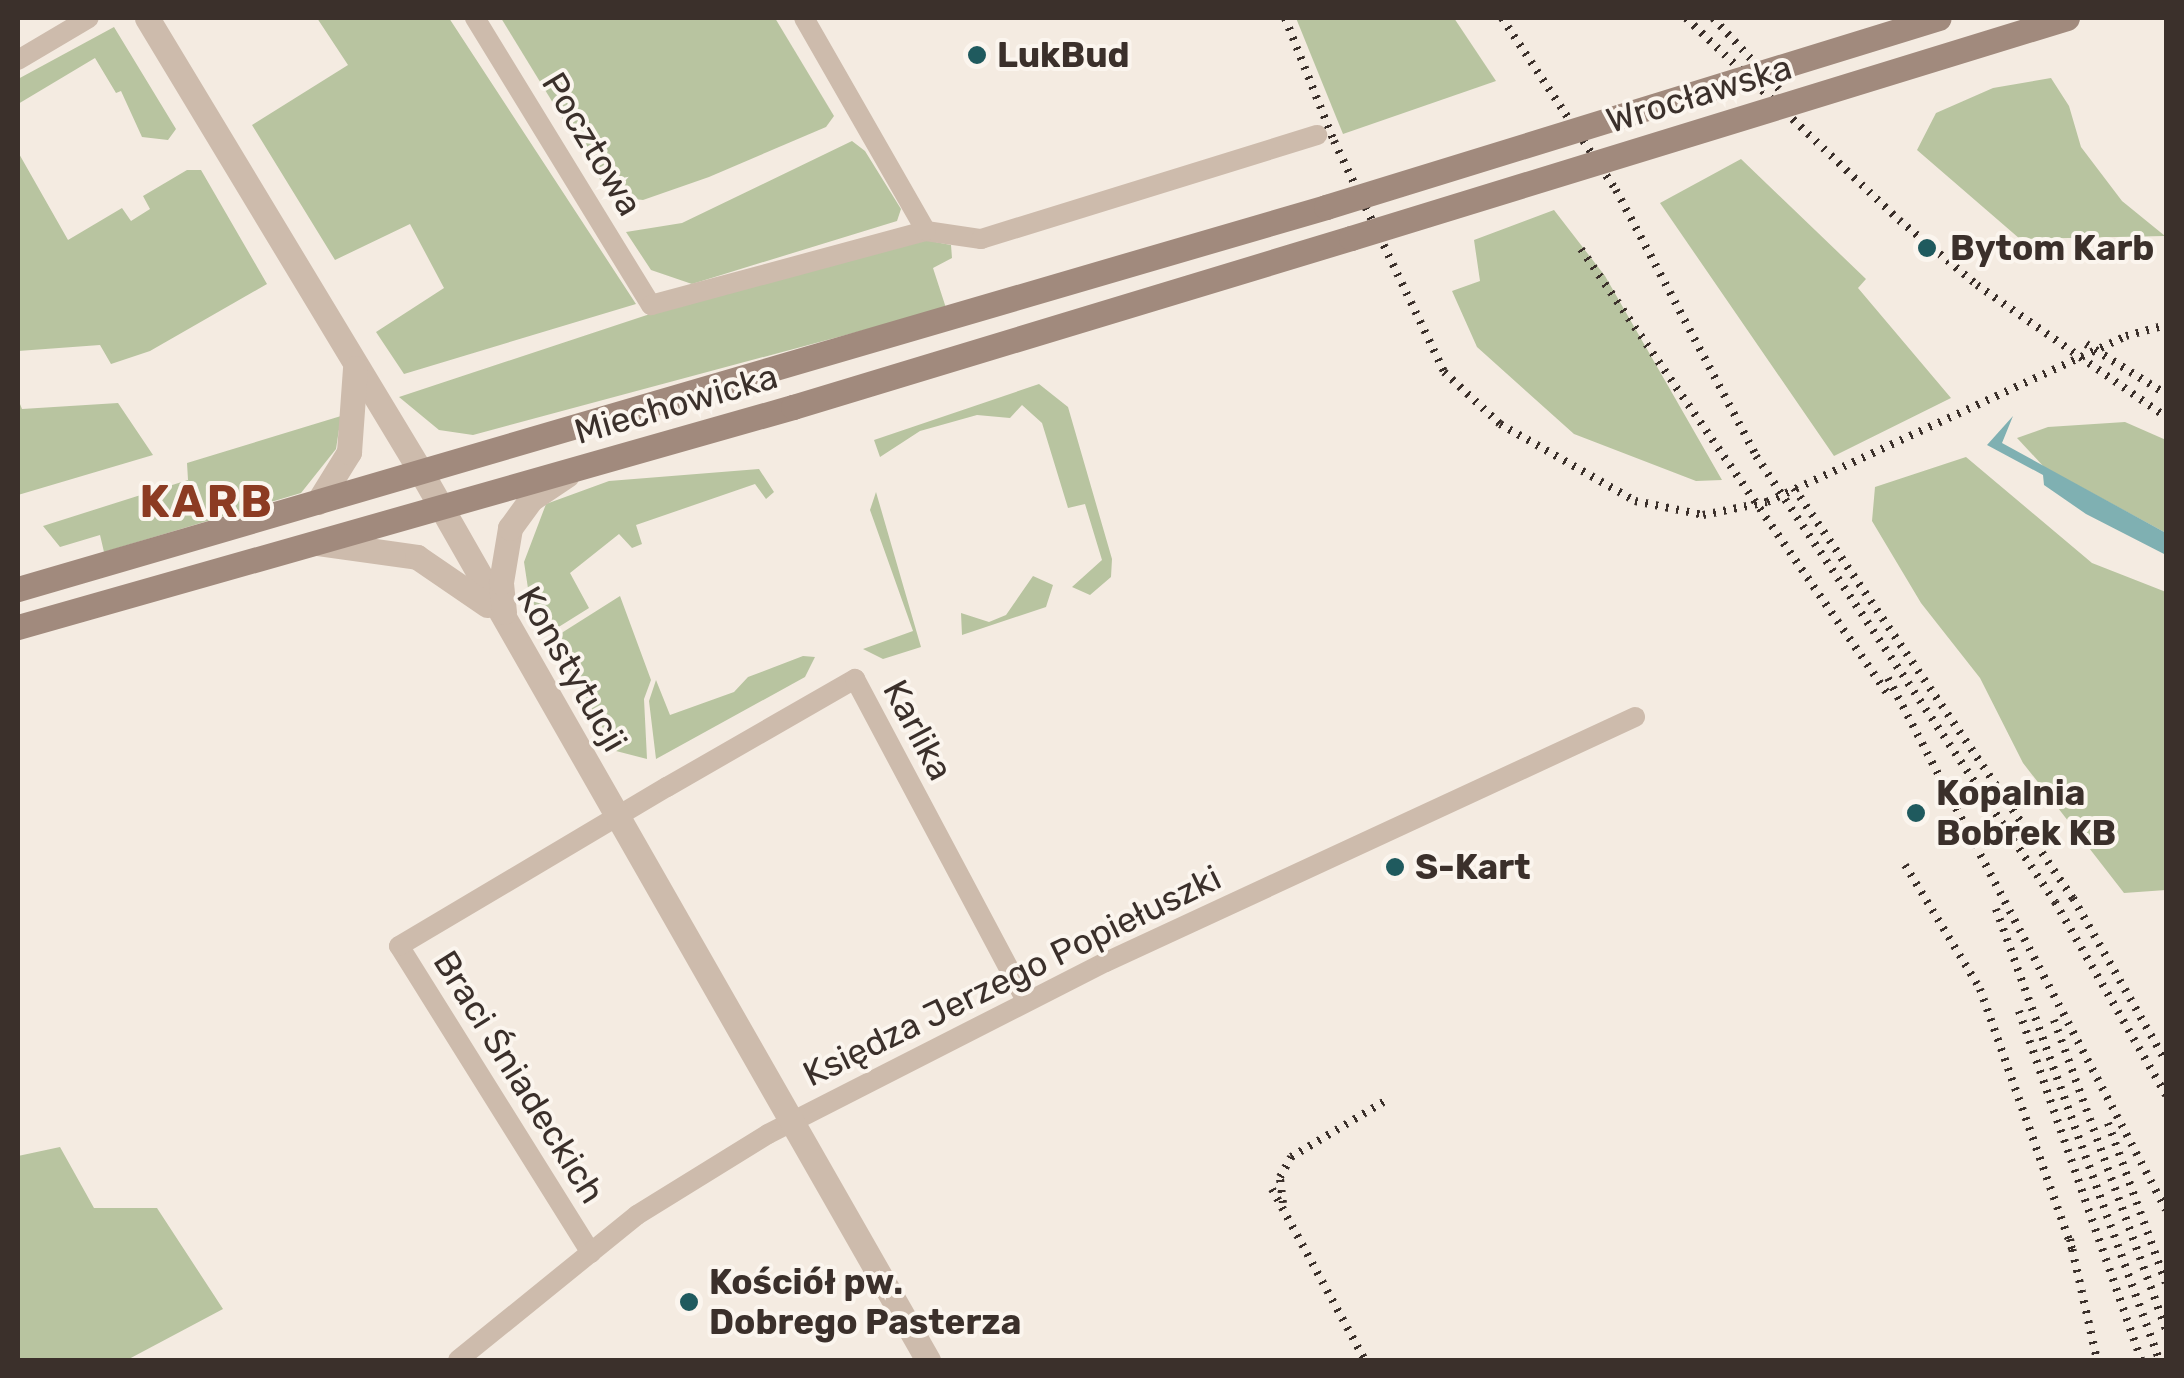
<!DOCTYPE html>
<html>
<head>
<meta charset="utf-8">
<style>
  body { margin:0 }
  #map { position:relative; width:2184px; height:1378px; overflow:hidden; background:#f4ebe1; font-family:Rubik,sans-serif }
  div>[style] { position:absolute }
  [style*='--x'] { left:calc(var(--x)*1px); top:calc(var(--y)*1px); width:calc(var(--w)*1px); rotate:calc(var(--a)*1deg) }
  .green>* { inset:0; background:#b8c4a0 }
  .water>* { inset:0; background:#7fb0b2 }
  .minor>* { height:20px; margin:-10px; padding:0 10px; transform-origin:10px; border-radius:10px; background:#cdbbac }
  .tertiary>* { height:25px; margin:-12.5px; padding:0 12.5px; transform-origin:12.5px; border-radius:12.5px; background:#cdbbac }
  .secondary>* { height:25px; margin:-12.5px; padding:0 12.5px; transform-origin:12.5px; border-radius:12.5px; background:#a18a7d }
  .rail>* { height:8px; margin-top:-4px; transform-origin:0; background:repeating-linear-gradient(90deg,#3b302b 0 2.5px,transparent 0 10.5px) }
  .secondary-bridge>* { height:25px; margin:-12.5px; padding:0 12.5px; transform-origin:12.5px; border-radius:12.5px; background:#a18a7d }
  .dots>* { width:28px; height:28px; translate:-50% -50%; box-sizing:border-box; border:5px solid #fbf5ee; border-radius:50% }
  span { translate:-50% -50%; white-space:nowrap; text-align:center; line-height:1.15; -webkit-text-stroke:8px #fbf5ee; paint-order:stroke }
  .poi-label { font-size:35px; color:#3b302b; font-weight:700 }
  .left { translate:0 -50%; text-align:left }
  .street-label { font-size:35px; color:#3b302b }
  .district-label { font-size:45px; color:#8c3b22; font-weight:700; letter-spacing:2.5px }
  .frame { position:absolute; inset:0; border:20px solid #3b302b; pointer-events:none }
</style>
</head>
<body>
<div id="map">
  <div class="green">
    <i style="clip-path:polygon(317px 18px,449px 18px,636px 304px,404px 374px,376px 332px,444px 288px,410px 224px,335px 260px,252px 125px,348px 65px)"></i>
    <i style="clip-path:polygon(501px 18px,775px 18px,834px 116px,826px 127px,709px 177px,643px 200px,610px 196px)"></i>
    <i style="clip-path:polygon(1296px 18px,1454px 18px,1496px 81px,1343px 134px)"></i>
    <i style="clip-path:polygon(114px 27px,176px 129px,168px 140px,142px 137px,121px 91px,116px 93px,95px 58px,18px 104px,18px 79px)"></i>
    <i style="clip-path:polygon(2051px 78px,2069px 106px,2081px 147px,2122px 201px,2165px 236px,2020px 239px,1917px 150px,1936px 113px,1993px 88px)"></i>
    <i style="clip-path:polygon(852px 141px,865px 151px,901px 209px,897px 221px,692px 284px,651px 270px,626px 232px,682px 223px)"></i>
    <i style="clip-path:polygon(18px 152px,68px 240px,122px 208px,131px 221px,150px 209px,143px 196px,187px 170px,201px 170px,267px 284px,150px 351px,111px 364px,100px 345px,18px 351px)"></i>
    <i style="clip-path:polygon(1741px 159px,1866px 279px,1858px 288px,1951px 398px,1834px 456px,1660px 203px)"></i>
    <i style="clip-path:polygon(1554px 210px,1605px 276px,1722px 480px,1696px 481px,1574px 434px,1477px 347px,1452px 291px,1480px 281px,1474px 240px)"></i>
    <i style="clip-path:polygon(920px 239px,951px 245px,952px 258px,933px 268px,946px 308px,473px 435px,439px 430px,399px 397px,650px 314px)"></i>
    <i style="clip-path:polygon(1039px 384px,1068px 407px,1112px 559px,1111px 577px,1090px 595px,1072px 587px,1102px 560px,1085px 504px,1068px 508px,1042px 423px,1022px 405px,1010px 418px,977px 415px,920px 431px,880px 457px,874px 440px)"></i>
    <i style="clip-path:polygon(18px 399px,22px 409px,118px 403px,153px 455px,18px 495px)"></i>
    <i style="clip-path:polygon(341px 416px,336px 449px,301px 493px,104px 552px,100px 535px,60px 547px,43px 526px,188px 480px,187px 463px)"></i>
    <i style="clip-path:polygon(2125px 422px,2166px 440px,2166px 533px,2044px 467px,2017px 438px,2048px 427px)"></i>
    <i style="clip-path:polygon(1966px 457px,2092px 563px,2166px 592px,2166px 890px,2124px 893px,2023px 763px,1980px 678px,1921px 603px,1872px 521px,1875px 487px)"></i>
    <i style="clip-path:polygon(759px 469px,774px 492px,766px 499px,755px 484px,636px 525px,642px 544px,632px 548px,619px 534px,570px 573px,589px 608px,549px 633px,529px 595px,524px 562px,546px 504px,609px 481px)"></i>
    <i style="clip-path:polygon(876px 492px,921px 647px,883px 659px,863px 649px,913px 631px,870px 510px)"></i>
    <i style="clip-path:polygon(1033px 576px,1053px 585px,1046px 607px,962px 635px,961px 613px,989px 622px,1006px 615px)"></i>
    <i style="clip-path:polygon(620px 596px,651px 680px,644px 699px,647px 759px,616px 751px,552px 639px)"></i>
    <i style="clip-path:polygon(803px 656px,815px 657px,805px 677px,656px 759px,649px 701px,656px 680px,670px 715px,734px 692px,748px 677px)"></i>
    <i style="clip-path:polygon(60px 1147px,94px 1208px,157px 1208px,223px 1309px,127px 1360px,18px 1360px,18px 1156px)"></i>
  </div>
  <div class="water">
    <i style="clip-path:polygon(2013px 416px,2002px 443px,2166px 533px,2166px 555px,2086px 514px,2044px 485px,2043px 475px,1987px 445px)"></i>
  </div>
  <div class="minor">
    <i style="--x:475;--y:18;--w:337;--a:58.5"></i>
    <i style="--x:651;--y:305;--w:285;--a:-15.1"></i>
    <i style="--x:926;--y:231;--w:56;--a:8.3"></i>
    <i style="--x:981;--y:239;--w:352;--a:-17.2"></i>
    <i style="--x:804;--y:18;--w:245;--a:60.2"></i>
    <i style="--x:18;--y:60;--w:82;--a:-30.6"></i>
    <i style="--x:591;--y:1253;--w:362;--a:-122"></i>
    <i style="--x:399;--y:946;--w:312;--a:-30.7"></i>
    <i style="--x:667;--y:787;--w:217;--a:-29.9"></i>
    <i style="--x:855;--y:679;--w:365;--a:62"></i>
    <i style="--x:458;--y:1360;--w:230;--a:-39"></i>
    <i style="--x:637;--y:1215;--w:154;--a:-31.7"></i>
    <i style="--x:768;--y:1134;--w:379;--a:-27"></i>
    <i style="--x:1106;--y:962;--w:583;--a:-24.85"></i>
  </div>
  <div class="tertiary">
    <i style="--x:147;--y:18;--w:530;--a:58.89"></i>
    <i style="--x:421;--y:472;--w:1023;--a:60.28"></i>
    <i style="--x:318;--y:502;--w:59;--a:-58.2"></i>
    <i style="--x:349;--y:452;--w:84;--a:-85.9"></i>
    <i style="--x:318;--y:543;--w:100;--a:8"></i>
    <i style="--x:417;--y:557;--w:85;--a:34.4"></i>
    <i style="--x:504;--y:612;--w:30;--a:-96"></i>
    <i style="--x:501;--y:582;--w:55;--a:-80.5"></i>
    <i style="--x:510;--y:528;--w:36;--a:-54"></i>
    <i style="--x:531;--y:499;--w:43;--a:-33.7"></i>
  </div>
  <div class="secondary">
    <i style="--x:18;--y:589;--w:1363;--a:-16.28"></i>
    <i style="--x:18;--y:627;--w:806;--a:-15.85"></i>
    <i style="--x:793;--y:407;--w:583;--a:-16.85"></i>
  </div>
  <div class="rail">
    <i style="--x:1285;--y:18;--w:132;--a:68.3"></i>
    <i style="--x:1334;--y:141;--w:256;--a:64.5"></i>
    <i style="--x:1444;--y:372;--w:76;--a:42.9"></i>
    <i style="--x:1500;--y:424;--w:155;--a:29.7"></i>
    <i style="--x:1635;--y:501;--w:69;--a:11.6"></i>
    <i style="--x:1703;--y:515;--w:65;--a:-11.5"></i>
    <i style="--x:1767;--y:502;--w:396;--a:-24.8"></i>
    <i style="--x:2126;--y:336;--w:41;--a:-15.4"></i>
    <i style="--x:1502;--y:18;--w:206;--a:56.5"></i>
    <i style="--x:1616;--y:190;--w:301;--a:62.2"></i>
    <i style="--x:1756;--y:456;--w:537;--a:56.16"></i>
    <i style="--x:2055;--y:902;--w:223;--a:60.1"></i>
    <i style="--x:1686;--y:18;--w:294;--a:43.5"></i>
    <i style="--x:1899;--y:220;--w:102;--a:39.8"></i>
    <i style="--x:1977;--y:285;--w:231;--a:34.9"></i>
    <i style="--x:1713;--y:18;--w:97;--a:47.1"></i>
    <i style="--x:1581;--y:249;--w:543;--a:55.43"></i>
    <i style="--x:2086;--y:344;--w:94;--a:32"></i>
    <i style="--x:1794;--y:488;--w:496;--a:55.8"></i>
    <i style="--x:2073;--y:898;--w:189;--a:60.4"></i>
    <i style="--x:1888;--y:678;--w:600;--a:62.41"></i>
    <i style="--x:1905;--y:865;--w:145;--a:58.8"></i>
    <i style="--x:1980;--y:989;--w:276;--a:70.5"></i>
    <i style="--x:1996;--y:909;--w:480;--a:70.1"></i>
    <i style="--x:2019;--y:1011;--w:370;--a:70.7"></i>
    <i style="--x:2054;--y:1020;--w:330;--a:70.1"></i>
    <i style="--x:2108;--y:1123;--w:170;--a:70.1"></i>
    <i style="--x:1272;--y:1189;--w:195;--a:61.5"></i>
    <i style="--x:1283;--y:1203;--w:26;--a:-97"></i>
    <i style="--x:1280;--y:1177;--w:23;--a:-61"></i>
    <i style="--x:1291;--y:1157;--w:115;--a:-30.8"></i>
    <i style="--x:2070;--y:1239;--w:124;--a:77.4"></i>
  </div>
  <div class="secondary-bridge">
    <i style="--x:1326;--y:207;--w:641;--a:-17.14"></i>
    <i style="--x:1351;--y:238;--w:749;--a:-17.08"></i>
  </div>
  <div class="dots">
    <i style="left:977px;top:55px;background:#1f5a5e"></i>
    <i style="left:1927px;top:248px;background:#1f5a5e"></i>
    <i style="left:1916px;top:813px;background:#1f5a5e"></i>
    <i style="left:1395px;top:867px;background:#1f5a5e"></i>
    <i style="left:689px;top:1302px;background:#1f5a5e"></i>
  </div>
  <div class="poi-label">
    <span class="left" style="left:997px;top:55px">LukBud</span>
    <span class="left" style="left:1950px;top:248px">Bytom Karb</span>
    <span class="left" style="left:1936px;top:813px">Kopalnia<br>Bobrek KB</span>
    <span class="left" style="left:1415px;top:867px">S-Kart</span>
    <span class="left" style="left:709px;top:1302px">Kościół pw.<br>Dobrego Pasterza</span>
  </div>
  <div class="street-label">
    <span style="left:1699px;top:94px;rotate:-17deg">Wrocławska</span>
    <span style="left:592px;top:144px;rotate:59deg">Pocztowa</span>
    <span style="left:676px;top:404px;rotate:-16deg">Miechowicka</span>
    <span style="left:572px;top:669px;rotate:60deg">Konstytucji</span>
    <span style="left:918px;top:730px;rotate:62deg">Karlika</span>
    <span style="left:1012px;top:976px;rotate:-26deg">Księdza Jerzego Popiełuszki</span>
    <span style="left:519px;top:1077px;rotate:58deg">Braci Śniadeckich</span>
  </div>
  <div class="district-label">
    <span style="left:207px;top:502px">KARB</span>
  </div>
  <div class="frame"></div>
</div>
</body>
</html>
